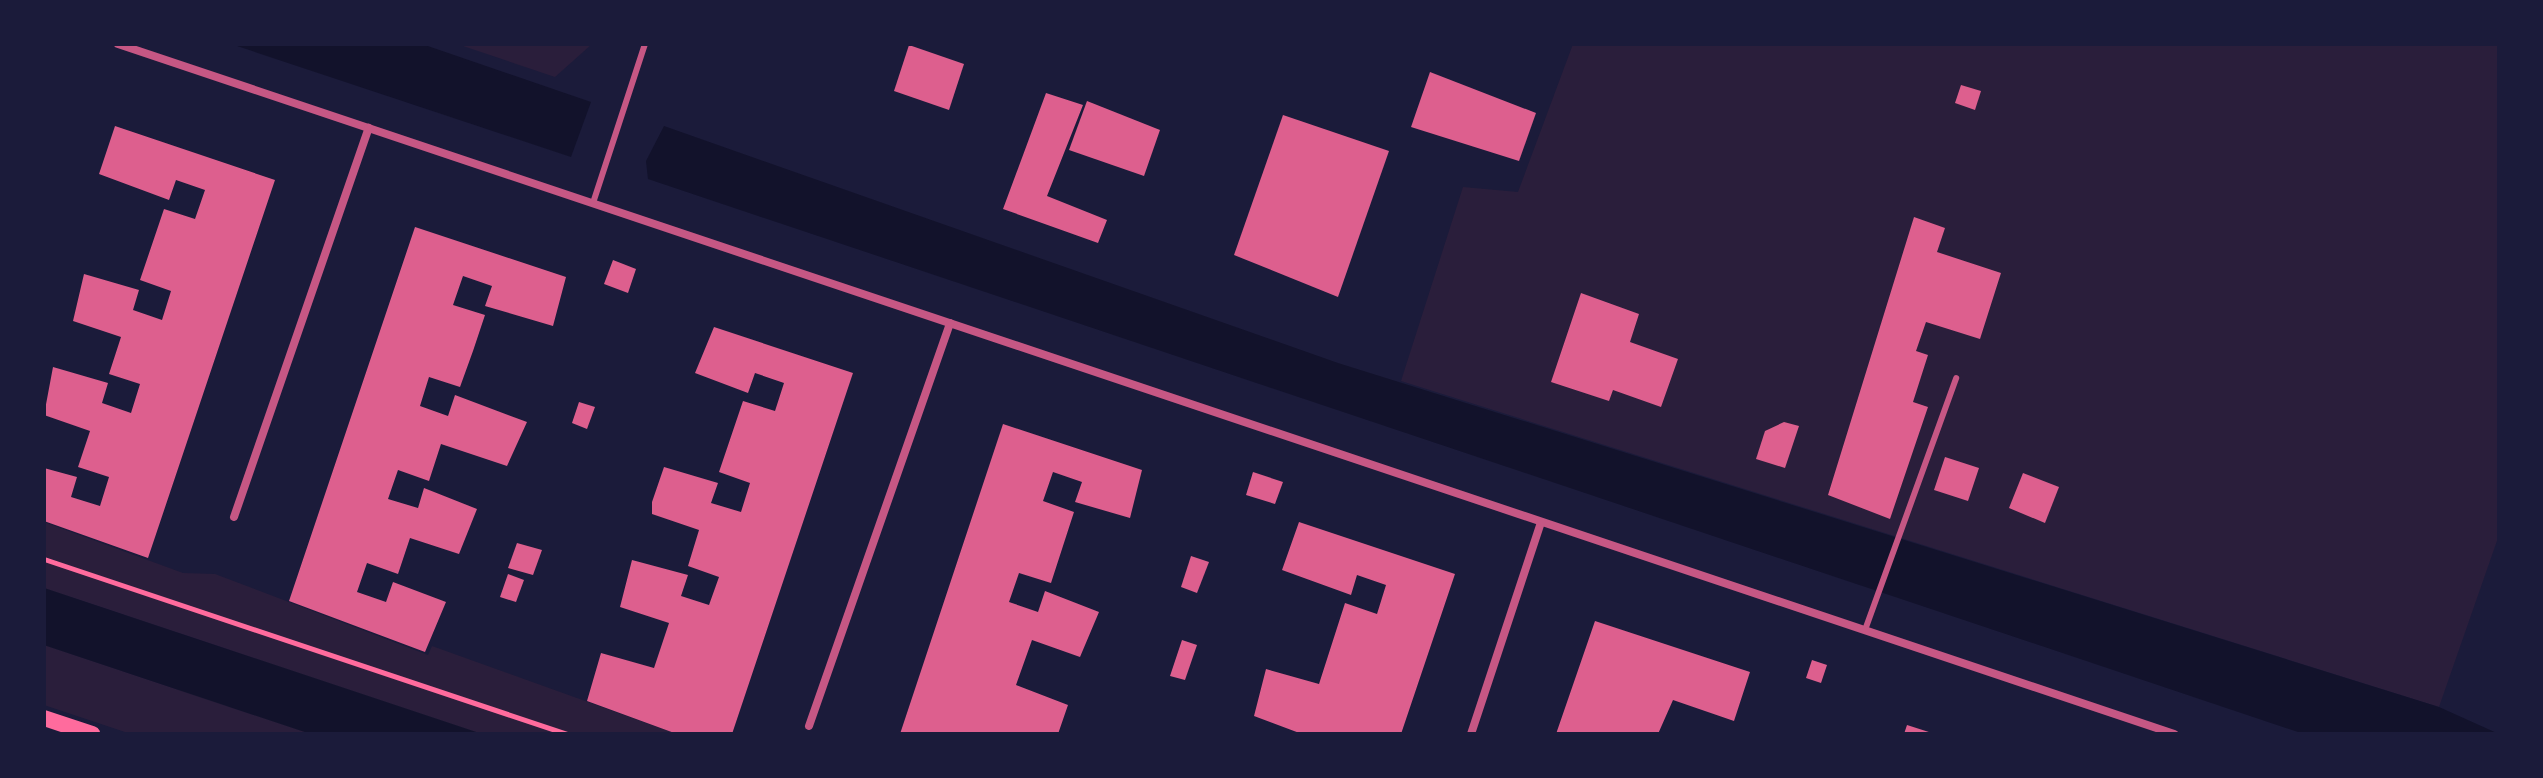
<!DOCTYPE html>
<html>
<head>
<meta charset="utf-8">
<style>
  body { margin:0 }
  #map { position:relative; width:2543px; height:778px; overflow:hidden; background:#1b1b3a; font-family:Montserrat,sans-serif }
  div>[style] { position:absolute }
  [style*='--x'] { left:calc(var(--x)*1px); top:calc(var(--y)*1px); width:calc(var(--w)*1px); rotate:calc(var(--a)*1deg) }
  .green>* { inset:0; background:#2a1e3b }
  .water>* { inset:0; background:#12122b }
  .building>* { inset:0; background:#dd5f8e }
  .path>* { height:5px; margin:-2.5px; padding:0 2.5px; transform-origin:2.5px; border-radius:2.5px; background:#ff6b9d }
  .service>* { height:6px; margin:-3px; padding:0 3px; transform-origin:3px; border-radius:3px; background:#c65784 }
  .minor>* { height:8px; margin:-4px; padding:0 4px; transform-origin:4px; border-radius:4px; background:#c65784 }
  .secondary>* { height:16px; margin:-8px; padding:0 8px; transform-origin:8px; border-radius:8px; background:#ff6b9d }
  span { translate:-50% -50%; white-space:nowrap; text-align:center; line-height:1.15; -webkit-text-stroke:8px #1b1b3a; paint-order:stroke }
  .frame { position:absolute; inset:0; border:46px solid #1b1b3a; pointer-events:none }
</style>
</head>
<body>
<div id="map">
  <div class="green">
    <i style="clip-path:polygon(457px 44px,592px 44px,555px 77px)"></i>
    <i style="clip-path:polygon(1573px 44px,2499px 44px,2499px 535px,2439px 707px,1401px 381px,1463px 187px,1518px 192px)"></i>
    <i style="clip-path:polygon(44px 522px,183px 573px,215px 574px,428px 655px,432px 646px,677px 734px,482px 734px,44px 588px)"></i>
    <i style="clip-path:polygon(44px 645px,311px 734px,131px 734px,44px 705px)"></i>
  </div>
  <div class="water">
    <i style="clip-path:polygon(231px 44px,422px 44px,591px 102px,571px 157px)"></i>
    <i style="clip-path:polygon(664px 126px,1338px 363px,2439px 707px,2499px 734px,2304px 734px,648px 179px,646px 161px)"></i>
    <i style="clip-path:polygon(44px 588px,482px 734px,311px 734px,44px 645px)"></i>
  </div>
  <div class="building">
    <i style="clip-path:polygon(909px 45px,964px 64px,949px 110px,894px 91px)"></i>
    <i style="clip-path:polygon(1430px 72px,1536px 113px,1519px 161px,1411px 127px)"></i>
    <i style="clip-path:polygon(1961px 85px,1981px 91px,1975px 110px,1955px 103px)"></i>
    <i style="clip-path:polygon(1046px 93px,1083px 105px,1047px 196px,1107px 220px,1098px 243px,1003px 209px)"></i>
    <i style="clip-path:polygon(1087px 101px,1160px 130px,1144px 176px,1069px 150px)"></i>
    <i style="clip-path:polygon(1283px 115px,1389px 151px,1338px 297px,1234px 255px)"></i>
    <i style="clip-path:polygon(115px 126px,275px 180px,148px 558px,44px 521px,44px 468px,77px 477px,71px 497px,100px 506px,109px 477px,78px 467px,90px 431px,44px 415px,53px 367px,108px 383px,102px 403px,131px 413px,140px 384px,109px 374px,121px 337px,73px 321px,84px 274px,139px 290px,133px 310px,162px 320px,171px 291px,140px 280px,164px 209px,195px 219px,205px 190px,176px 180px,169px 200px,99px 174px)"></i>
    <i style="clip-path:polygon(1914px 217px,1945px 228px,1937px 252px,2001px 273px,1980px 339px,1926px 322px,1916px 351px,1928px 355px,1913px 402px,1928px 407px,1890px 519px,1828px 495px)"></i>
    <i style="clip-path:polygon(415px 227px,566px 277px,553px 326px,485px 306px,492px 286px,463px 276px,453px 305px,485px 315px,473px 351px,460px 387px,429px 377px,420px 406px,448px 416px,455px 395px,527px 422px,507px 466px,441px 444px,429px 481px,398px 470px,388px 499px,418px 508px,424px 488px,477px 509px,459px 554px,410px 538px,398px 574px,367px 563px,357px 592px,386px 602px,393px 582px,446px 602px,425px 652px,289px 601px)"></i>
    <i style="clip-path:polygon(613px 260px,636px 269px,628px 293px,604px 284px)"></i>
    <i style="clip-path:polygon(1581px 293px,1639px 314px,1630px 342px,1678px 359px,1661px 407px,1613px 390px,1609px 401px,1551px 382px)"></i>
    <i style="clip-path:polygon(714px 327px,853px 373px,732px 734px,677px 734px,587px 701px,601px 653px,654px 668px,669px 623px,620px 607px,632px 560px,688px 575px,681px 596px,709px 605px,719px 577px,688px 566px,699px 530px,652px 514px,652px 502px,664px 467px,718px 483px,711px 503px,741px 512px,750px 483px,719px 472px,743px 401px,775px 411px,784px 383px,755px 373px,748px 393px,695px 373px)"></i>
    <i style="clip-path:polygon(579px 402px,595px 407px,587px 429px,572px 423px)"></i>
    <i style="clip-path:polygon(1784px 422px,1799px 426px,1785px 468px,1756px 459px,1765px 431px)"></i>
    <i style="clip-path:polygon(1003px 424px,1142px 470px,1130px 518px,1075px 502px,1082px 482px,1053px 472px,1043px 501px,1074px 512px,1051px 583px,1019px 573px,1009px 602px,1038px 612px,1045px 591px,1099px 612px,1080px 657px,1032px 640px,1016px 685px,1068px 705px,1058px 734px,900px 734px)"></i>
    <i style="clip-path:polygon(1945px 457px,1979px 468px,1968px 501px,1934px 490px)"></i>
    <i style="clip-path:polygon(1253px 472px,1283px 482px,1275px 504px,1246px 495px)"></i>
    <i style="clip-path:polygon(2023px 473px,2059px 487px,2045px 523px,2009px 508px)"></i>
    <i style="clip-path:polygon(1299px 522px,1455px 574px,1401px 734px,1302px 734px,1254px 716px,1266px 669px,1319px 684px,1345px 603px,1377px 614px,1386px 585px,1357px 575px,1351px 595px,1282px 570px)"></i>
    <i style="clip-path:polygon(517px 543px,542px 550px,533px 575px,508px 568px)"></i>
    <i style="clip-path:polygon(1191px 556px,1209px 562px,1197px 593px,1181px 587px)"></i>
    <i style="clip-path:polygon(508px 574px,524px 580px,516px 602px,500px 597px)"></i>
    <i style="clip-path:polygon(1595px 621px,1750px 672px,1734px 721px,1673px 700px,1658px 734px,1556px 734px)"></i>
    <i style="clip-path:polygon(1182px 640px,1197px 645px,1185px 680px,1170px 676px)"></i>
    <i style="clip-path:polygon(1812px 660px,1827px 665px,1821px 683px,1806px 678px)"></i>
    <i style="clip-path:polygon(1907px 725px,1932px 733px,1931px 734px,1904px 734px)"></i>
  </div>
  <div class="path">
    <i style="--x:44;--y:559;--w:552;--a:18.5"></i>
  </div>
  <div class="service">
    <i style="--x:593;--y:203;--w:167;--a:-71.9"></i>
    <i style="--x:1865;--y:630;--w:268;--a:-70.1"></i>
  </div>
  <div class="minor">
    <i style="--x:118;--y:44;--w:2169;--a:18.55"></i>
    <i style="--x:234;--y:517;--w:412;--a:-70.9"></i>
    <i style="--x:809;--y:726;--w:427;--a:-70.7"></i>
    <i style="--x:1471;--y:734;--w:223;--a:-71.7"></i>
  </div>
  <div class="secondary">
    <i style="--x:44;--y:718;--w:51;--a:18.4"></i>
  </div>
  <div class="frame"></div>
</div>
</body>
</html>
